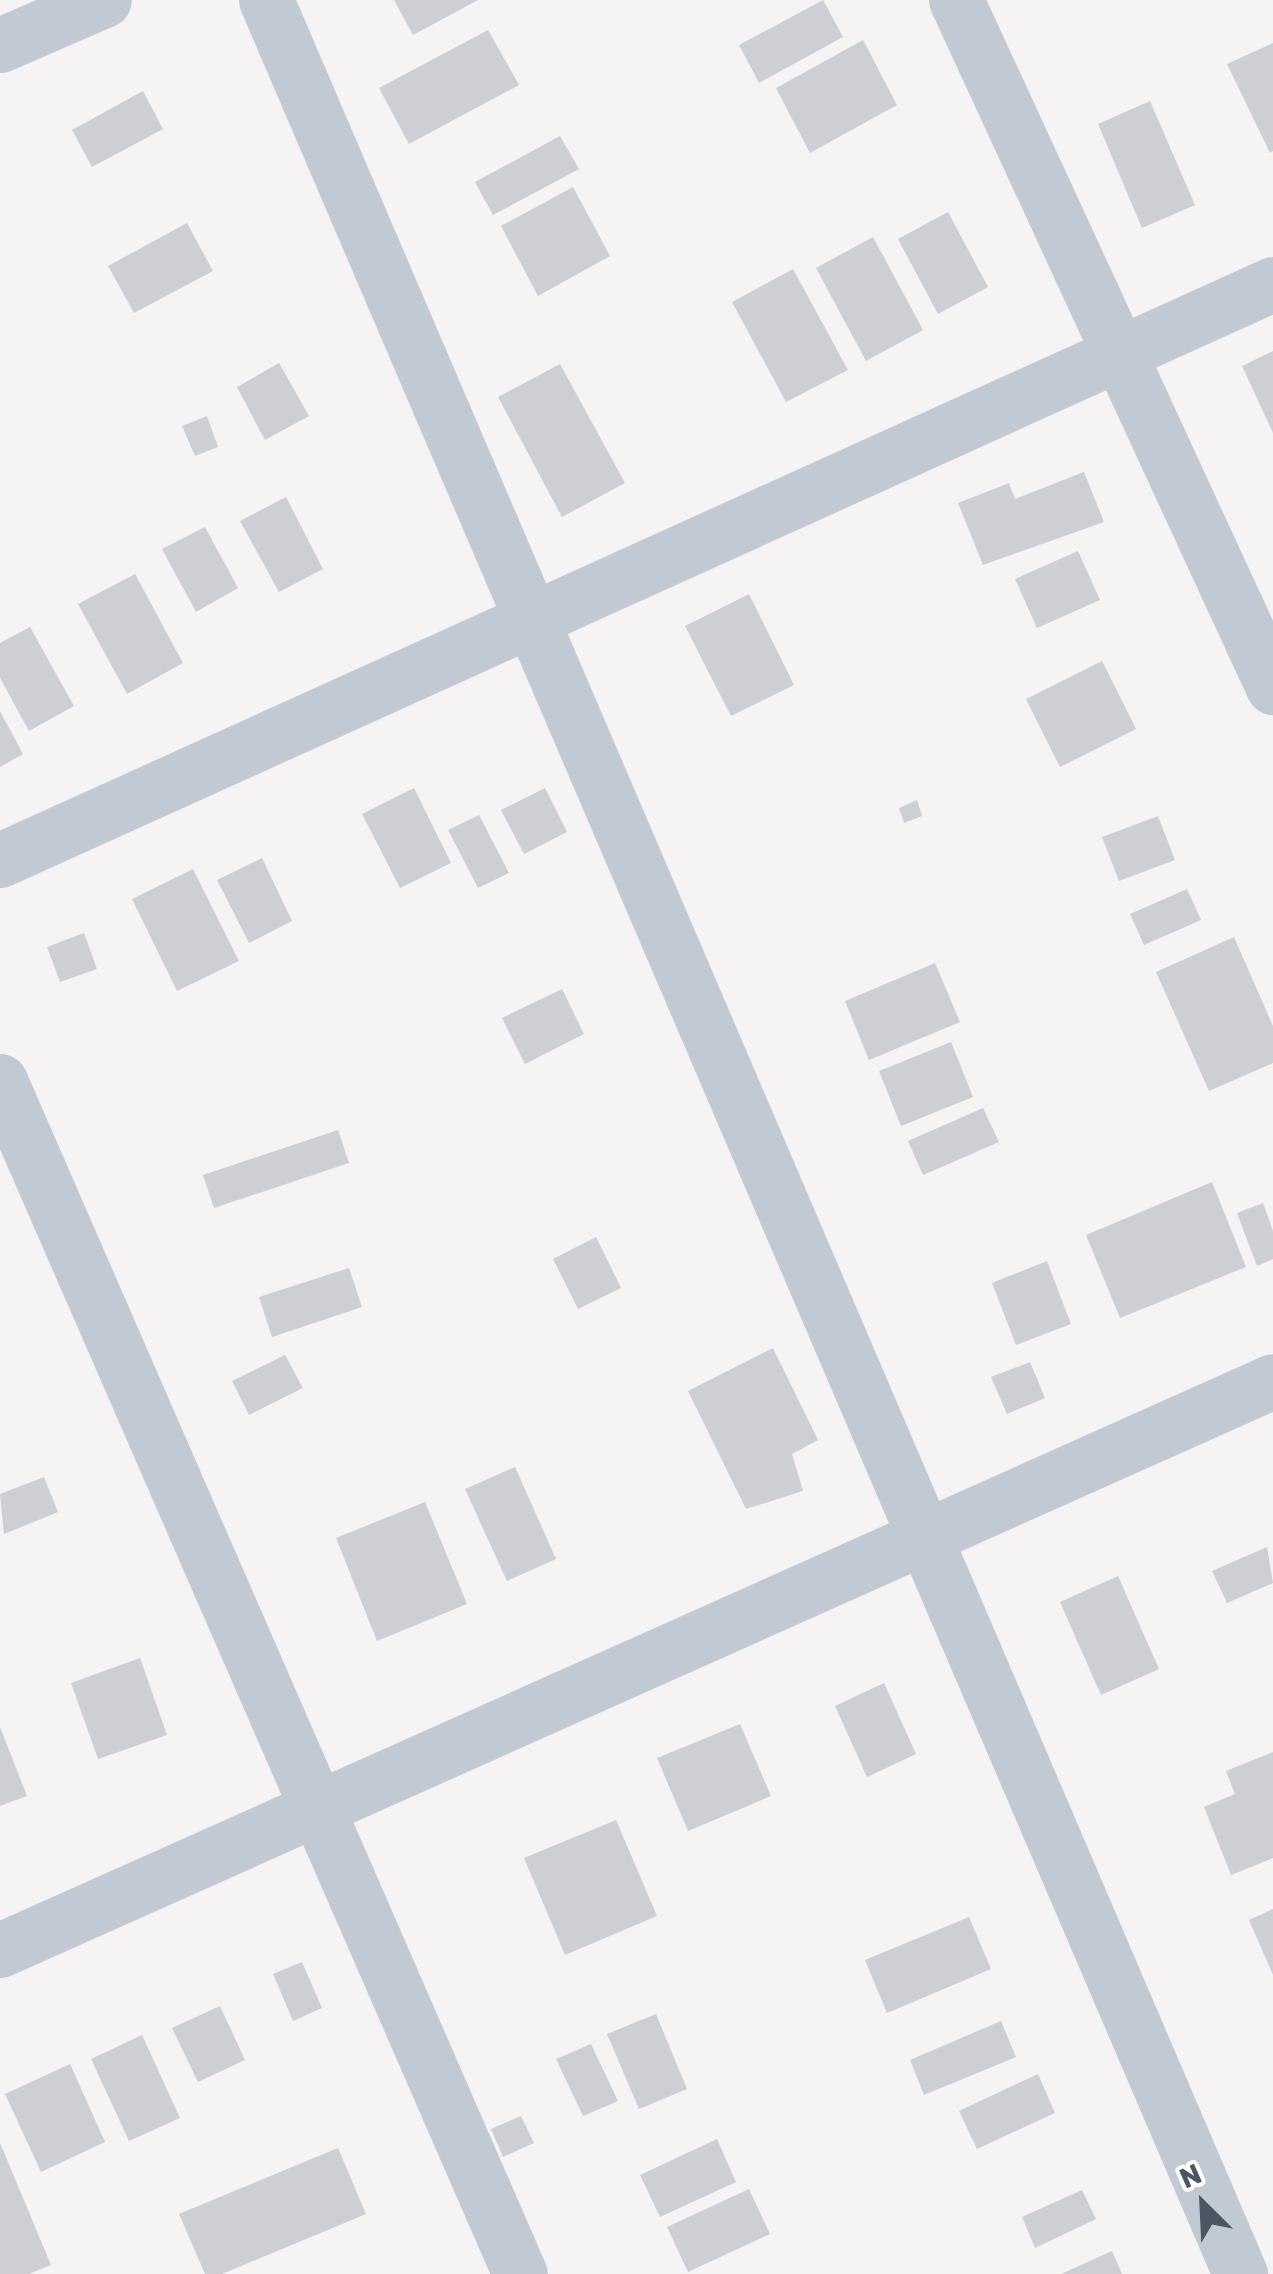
<!DOCTYPE html>
<html>
<head>
<meta charset="utf-8">
<style>
  body { margin:0 }
  #map { position:relative; width:1273px; height:2274px; overflow:hidden; background:#f5f3f3; font-family:Rubik,sans-serif }
  div>[style] { position:absolute }
  [style*='--x'] { left:calc(var(--x)*1px); top:calc(var(--y)*1px); width:calc(var(--w)*1px); rotate:calc(var(--a)*1deg) }
  .building>* { inset:0; background:#cdcfd5 }
  .minor>* { height:55px; margin:-27.5px; padding:0 27.5px; transform-origin:27.5px; border-radius:27.5px; background:#c1cad2 }
  span { translate:-50% -50%; white-space:nowrap; text-align:center; line-height:1.15; -webkit-text-stroke:8px #fff; paint-order:stroke }
  .north { position:absolute; left:1153px; top:2154px; width:100px; height:100px; -webkit-text-stroke:8px #fff; paint-order:stroke; rotate:336deg; font-size:28px; font-weight:700; line-height:40px; text-align:center; color:#4a5661 }
  .north::after { content:''; display:block; margin:auto; width:35px; height:45px; background:#4a5661; clip-path:polygon(50% 0,100% 100%,50% 72%,0 100%) }
</style>
</head>
<body>
<div id="map">
  <div class="building">
    <i style="clip-path:polygon(394px 0,478px 0,413px 35px)"></i>
    <i style="clip-path:polygon(823px 0,843px 37px,759px 83px,739px 45px)"></i>
    <i style="clip-path:polygon(488px 30px,519px 85px,409px 144px,379px 88px)"></i>
    <i style="clip-path:polygon(863px 40px,897px 105px,810px 153px,776px 88px)"></i>
    <i style="clip-path:polygon(1273px 43px,1273px 151px,1270px 153px,1227px 64px)"></i>
    <i style="clip-path:polygon(143px 91px,163px 129px,92px 167px,72px 130px)"></i>
    <i style="clip-path:polygon(1150px 101px,1195px 205px,1142px 228px,1098px 124px)"></i>
    <i style="clip-path:polygon(560px 136px,579px 169px,493px 215px,475px 182px)"></i>
    <i style="clip-path:polygon(573px 187px,610px 256px,538px 296px,501px 226px)"></i>
    <i style="clip-path:polygon(948px 212px,988px 287px,938px 314px,898px 239px)"></i>
    <i style="clip-path:polygon(187px 223px,213px 271px,134px 313px,108px 266px)"></i>
    <i style="clip-path:polygon(873px 237px,923px 330px,866px 361px,816px 268px)"></i>
    <i style="clip-path:polygon(793px 269px,848px 370px,786px 402px,732px 302px)"></i>
    <i style="clip-path:polygon(1273px 351px,1273px 433px,1242px 366px)"></i>
    <i style="clip-path:polygon(279px 363px,309px 416px,265px 440px,237px 387px)"></i>
    <i style="clip-path:polygon(560px 364px,625px 483px,562px 517px,498px 397px)"></i>
    <i style="clip-path:polygon(207px 416px,218px 447px,195px 456px,182px 426px)"></i>
    <i style="clip-path:polygon(1084px 472px,1104px 522px,983px 565px,958px 503px,1009px 483px,1015px 499px)"></i>
    <i style="clip-path:polygon(286px 497px,323px 569px,279px 592px,240px 521px)"></i>
    <i style="clip-path:polygon(205px 527px,238px 588px,196px 612px,162px 549px)"></i>
    <i style="clip-path:polygon(1078px 551px,1100px 600px,1037px 628px,1015px 579px)"></i>
    <i style="clip-path:polygon(135px 574px,183px 663px,127px 694px,78px 604px)"></i>
    <i style="clip-path:polygon(749px 594px,794px 685px,731px 716px,685px 626px)"></i>
    <i style="clip-path:polygon(30px 627px,74px 706px,29px 731px,0 678px,0 643px)"></i>
    <i style="clip-path:polygon(1102px 661px,1136px 729px,1060px 767px,1026px 699px)"></i>
    <i style="clip-path:polygon(0 711px,23px 754px,0 767px)"></i>
    <i style="clip-path:polygon(414px 788px,451px 863px,400px 888px,362px 814px)"></i>
    <i style="clip-path:polygon(545px 788px,567px 832px,524px 854px,501px 810px)"></i>
    <i style="clip-path:polygon(917px 800px,922px 816px,904px 823px,899px 808px)"></i>
    <i style="clip-path:polygon(479px 815px,509px 873px,478px 888px,448px 830px)"></i>
    <i style="clip-path:polygon(1158px 816px,1175px 860px,1119px 881px,1102px 837px)"></i>
    <i style="clip-path:polygon(262px 858px,292px 921px,249px 943px,217px 880px)"></i>
    <i style="clip-path:polygon(193px 869px,239px 961px,177px 991px,132px 899px)"></i>
    <i style="clip-path:polygon(1187px 889px,1201px 920px,1144px 945px,1130px 914px)"></i>
    <i style="clip-path:polygon(84px 933px,97px 969px,60px 982px,47px 947px)"></i>
    <i style="clip-path:polygon(1234px 937px,1273px 1026px,1273px 1063px,1209px 1091px,1156px 972px)"></i>
    <i style="clip-path:polygon(935px 963px,960px 1022px,869px 1060px,845px 1001px)"></i>
    <i style="clip-path:polygon(562px 989px,584px 1034px,525px 1064px,502px 1018px)"></i>
    <i style="clip-path:polygon(951px 1042px,973px 1097px,901px 1126px,879px 1071px)"></i>
    <i style="clip-path:polygon(983px 1108px,999px 1142px,923px 1175px,908px 1141px)"></i>
    <i style="clip-path:polygon(338px 1130px,349px 1163px,214px 1208px,203px 1175px)"></i>
    <i style="clip-path:polygon(1212px 1182px,1246px 1267px,1120px 1318px,1086px 1235px)"></i>
    <i style="clip-path:polygon(1263px 1203px,1273px 1231px,1273px 1259px,1257px 1266px,1237px 1213px)"></i>
    <i style="clip-path:polygon(596px 1237px,621px 1288px,578px 1309px,553px 1259px)"></i>
    <i style="clip-path:polygon(1047px 1261px,1071px 1324px,1016px 1345px,992px 1283px)"></i>
    <i style="clip-path:polygon(349px 1268px,362px 1307px,272px 1337px,259px 1297px)"></i>
    <i style="clip-path:polygon(773px 1348px,818px 1440px,792px 1454px,803px 1491px,746px 1509px,688px 1391px)"></i>
    <i style="clip-path:polygon(285px 1355px,303px 1388px,249px 1415px,232px 1381px)"></i>
    <i style="clip-path:polygon(1030px 1362px,1045px 1398px,1007px 1414px,991px 1377px)"></i>
    <i style="clip-path:polygon(515px 1467px,556px 1559px,507px 1581px,465px 1489px)"></i>
    <i style="clip-path:polygon(44px 1477px,58px 1512px,4px 1534px,0 1494px)"></i>
    <i style="clip-path:polygon(425px 1502px,467px 1604px,377px 1641px,336px 1538px)"></i>
    <i style="clip-path:polygon(1267px 1547px,1273px 1583px,1227px 1603px,1212px 1571px)"></i>
    <i style="clip-path:polygon(1118px 1576px,1159px 1669px,1101px 1695px,1060px 1602px)"></i>
    <i style="clip-path:polygon(140px 1658px,167px 1735px,98px 1759px,71px 1683px)"></i>
    <i style="clip-path:polygon(884px 1683px,916px 1754px,867px 1777px,835px 1706px)"></i>
    <i style="clip-path:polygon(740px 1724px,771px 1796px,688px 1831px,657px 1758px)"></i>
    <i style="clip-path:polygon(0 1727px,27px 1796px,0 1806px)"></i>
    <i style="clip-path:polygon(1273px 1752px,1273px 1858px,1231px 1875px,1204px 1807px,1235px 1794px,1226px 1771px)"></i>
    <i style="clip-path:polygon(616px 1820px,657px 1916px,565px 1955px,524px 1858px)"></i>
    <i style="clip-path:polygon(1273px 1909px,1273px 1975px,1249px 1920px)"></i>
    <i style="clip-path:polygon(969px 1917px,991px 1969px,887px 2013px,865px 1960px)"></i>
    <i style="clip-path:polygon(302px 1962px,322px 2008px,293px 2021px,273px 1974px)"></i>
    <i style="clip-path:polygon(220px 2006px,245px 2060px,198px 2082px,172px 2028px)"></i>
    <i style="clip-path:polygon(656px 2014px,687px 2089px,639px 2109px,607px 2034px)"></i>
    <i style="clip-path:polygon(1001px 2021px,1016px 2057px,924px 2095px,910px 2060px)"></i>
    <i style="clip-path:polygon(142px 2035px,180px 2118px,129px 2141px,91px 2059px)"></i>
    <i style="clip-path:polygon(591px 2044px,618px 2101px,583px 2116px,556px 2059px)"></i>
    <i style="clip-path:polygon(70px 2064px,105px 2142px,41px 2172px,5px 2094px)"></i>
    <i style="clip-path:polygon(1038px 2074px,1055px 2113px,977px 2149px,959px 2111px)"></i>
    <i style="clip-path:polygon(521px 2116px,534px 2143px,503px 2157px,491px 2129px)"></i>
    <i style="clip-path:polygon(717px 2139px,736px 2182px,660px 2217px,640px 2175px)"></i>
    <i style="clip-path:polygon(0 2143px,51px 2265px,29px 2274px,0 2274px)"></i>
    <i style="clip-path:polygon(338px 2148px,366px 2214px,222px 2274px,205px 2274px,179px 2214px)"></i>
    <i style="clip-path:polygon(749px 2189px,770px 2234px,688px 2272px,667px 2227px)"></i>
    <i style="clip-path:polygon(1082px 2190px,1096px 2219px,1035px 2248px,1022px 2217px)"></i>
    <i style="clip-path:polygon(1112px 2251px,1122px 2274px,1061px 2274px)"></i>
  </div>
  <div class="minor">
    <i style="--x:266;--y:0;--w:2474;--a:66.81"></i>
    <i style="--x:956;--y:0;--w:757;--a:65.23"></i>
    <i style="--x:0;--y:45;--w:113;--a:-23.4"></i>
    <i style="--x:0;--y:860;--w:1397;--a:-24.35"></i>
    <i style="--x:0;--y:1081;--w:1301;--a:66.45"></i>
    <i style="--x:0;--y:1950;--w:1394;--a:-24.08"></i>
  </div>
  <div class="north">N</div>
</div>
</body>
</html>
